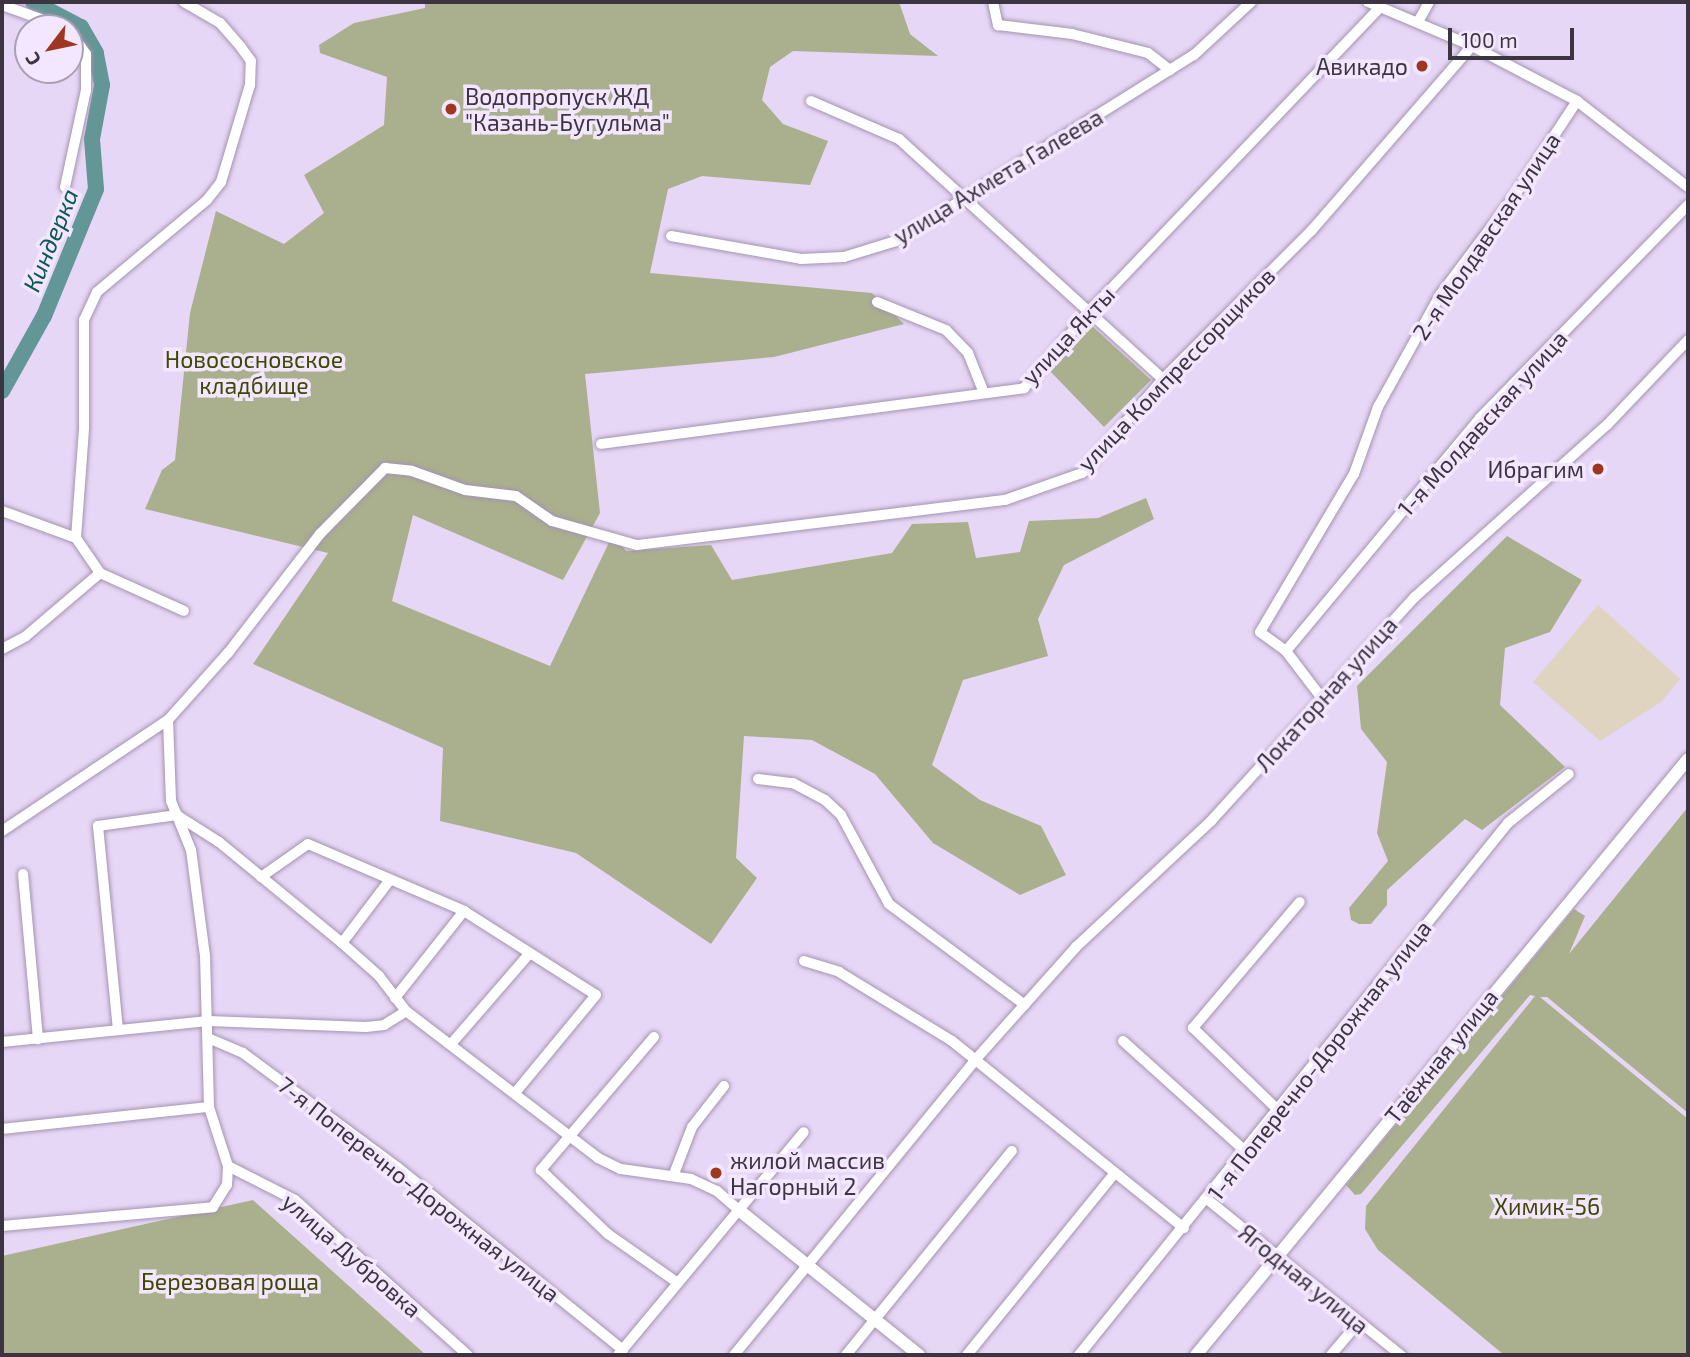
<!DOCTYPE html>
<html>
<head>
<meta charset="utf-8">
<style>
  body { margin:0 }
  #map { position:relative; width:1690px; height:1357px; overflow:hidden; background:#e7d7f6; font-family:"Exo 2",sans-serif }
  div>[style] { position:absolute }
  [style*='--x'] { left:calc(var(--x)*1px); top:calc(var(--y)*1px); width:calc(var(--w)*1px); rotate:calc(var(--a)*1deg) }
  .education>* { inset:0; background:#ded4bf }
  .green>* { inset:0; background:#aab08d }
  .river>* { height:16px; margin:-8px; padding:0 8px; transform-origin:8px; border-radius:8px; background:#639696 }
  .roads { filter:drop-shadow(0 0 2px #a394b1) drop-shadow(0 0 2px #a394b1) }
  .minor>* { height:10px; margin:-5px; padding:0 5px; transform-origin:5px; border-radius:5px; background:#fff }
  .tertiary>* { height:12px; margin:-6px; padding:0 6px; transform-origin:6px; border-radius:6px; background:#fff }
  .dots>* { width:19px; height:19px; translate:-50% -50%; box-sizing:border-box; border:4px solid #f3e6ff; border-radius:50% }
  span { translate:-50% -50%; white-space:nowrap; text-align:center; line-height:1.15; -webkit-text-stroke:7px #f3e6ff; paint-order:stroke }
  .poi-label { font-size:23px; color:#3c3541 }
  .right { translate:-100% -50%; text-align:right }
  .left { translate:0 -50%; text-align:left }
  .street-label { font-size:23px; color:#3c3541 }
  .park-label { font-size:23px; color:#404804 }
  .water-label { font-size:24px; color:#0c5859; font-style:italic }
  .frame { position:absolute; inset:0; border:4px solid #3c3541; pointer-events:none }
  .north { position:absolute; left:14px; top:14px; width:70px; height:70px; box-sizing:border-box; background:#f3e6ff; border:2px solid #aa9fb3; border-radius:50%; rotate:238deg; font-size:19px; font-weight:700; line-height:28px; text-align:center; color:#3c3541 }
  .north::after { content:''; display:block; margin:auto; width:24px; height:32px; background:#9f3620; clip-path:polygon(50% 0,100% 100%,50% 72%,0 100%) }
  .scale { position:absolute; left:1448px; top:28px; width:126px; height:32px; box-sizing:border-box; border:4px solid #3c3541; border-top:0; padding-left:9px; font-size:21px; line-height:24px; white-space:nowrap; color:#3c3541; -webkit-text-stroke:5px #f3e6ff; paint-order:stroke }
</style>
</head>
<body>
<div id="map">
  <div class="education">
    <i style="clip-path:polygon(1598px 605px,1680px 679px,1661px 702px,1600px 741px,1533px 682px)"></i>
  </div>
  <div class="green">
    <i style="clip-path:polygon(425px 2px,899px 2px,910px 34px,938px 56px,793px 51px,770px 67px,762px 100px,783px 124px,828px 141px,810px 185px,702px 176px,668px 189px,650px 273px,872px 293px,904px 324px,774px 357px,585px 374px,600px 513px,563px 580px,413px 515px,392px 601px,550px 666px,613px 534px,626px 551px,711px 545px,732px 580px,892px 553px,912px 524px,968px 522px,976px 558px,1020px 552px,1029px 521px,1098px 518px,1146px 498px,1154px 519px,1064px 565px,1038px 619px,1048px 656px,963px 680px,932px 765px,980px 800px,1041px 826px,1066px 875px,1020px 895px,933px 843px,875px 774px,812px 740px,744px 736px,736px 858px,757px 878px,711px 944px,576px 853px,440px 821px,443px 748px,253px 664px,328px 553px,145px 509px,162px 470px,175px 460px,190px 313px,216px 211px,284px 244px,324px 213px,304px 175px,384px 125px,387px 77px,320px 53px,319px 45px,354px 23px,425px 8px)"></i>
    <i style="clip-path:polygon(1092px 326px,1151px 380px,1104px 427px,1048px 369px)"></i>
    <i style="clip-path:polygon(1507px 536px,1582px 580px,1550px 632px,1505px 648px,1500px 705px,1565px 767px,1482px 830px,1465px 819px,1387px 890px,1387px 905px,1371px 924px,1359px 924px,1351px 920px,1349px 908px,1388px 861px,1377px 833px,1387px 762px,1361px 729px,1357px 686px)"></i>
    <i style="clip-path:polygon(1688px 807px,1688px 1113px,1547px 997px,1540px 997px,1688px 1119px,1688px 1355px,1504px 1355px,1378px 1250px,1365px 1229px,1366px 1206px,1535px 996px,1530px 995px,1361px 1194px,1355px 1195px,1346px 1185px,1574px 909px,1585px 916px,1569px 954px)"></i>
    <i style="clip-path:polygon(253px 1200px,426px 1355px,2px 1355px,2px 1256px)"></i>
  </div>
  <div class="river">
    <i style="--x:2;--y:391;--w:86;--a:-60.8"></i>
    <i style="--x:44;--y:316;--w:137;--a:-67.7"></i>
    <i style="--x:96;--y:189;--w:50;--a:-94.6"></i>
    <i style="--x:92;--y:139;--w:55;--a:-79.5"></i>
    <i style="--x:102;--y:85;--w:33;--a:-101"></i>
    <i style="--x:96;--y:53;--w:30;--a:-120"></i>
    <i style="--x:81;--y:27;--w:54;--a:-152.5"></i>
  </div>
  <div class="roads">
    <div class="minor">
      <i style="--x:993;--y:2;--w:24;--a:78"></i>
      <i style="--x:998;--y:25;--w:75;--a:6.9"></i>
      <i style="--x:1072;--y:34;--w:78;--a:14"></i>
      <i style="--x:1148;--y:53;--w:28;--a:38"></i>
      <i style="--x:1368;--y:2;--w:113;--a:22.9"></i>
      <i style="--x:1472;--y:46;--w:119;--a:27.6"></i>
      <i style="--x:1577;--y:101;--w:140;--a:37.8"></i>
      <i style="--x:2;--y:5;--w:68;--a:19.8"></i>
      <i style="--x:1418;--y:22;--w:23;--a:-61"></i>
      <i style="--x:811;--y:101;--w:96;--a:23.4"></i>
      <i style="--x:899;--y:139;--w:357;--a:42.3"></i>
      <i style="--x:65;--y:187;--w:99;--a:-77.8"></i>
      <i style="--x:86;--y:90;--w:36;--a:-90"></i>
      <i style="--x:86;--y:54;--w:28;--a:-125"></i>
      <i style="--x:671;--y:236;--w:132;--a:10"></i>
      <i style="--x:801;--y:259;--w:43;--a:-2.7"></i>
      <i style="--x:844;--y:257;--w:54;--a:-17.1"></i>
      <i style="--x:896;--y:241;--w:351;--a:-32"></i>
      <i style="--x:1194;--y:55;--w:78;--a:-42.9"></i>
      <i style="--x:877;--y:302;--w:74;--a:22.1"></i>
      <i style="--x:946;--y:330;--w:32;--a:46"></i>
      <i style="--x:968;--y:353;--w:43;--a:68.2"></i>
      <i style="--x:601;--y:444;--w:427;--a:-7.5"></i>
      <i style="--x:1024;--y:388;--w:99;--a:-49.5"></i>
      <i style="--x:1088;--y:313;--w:423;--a:-46.3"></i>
      <i style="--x:2;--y:511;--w:79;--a:20"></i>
      <i style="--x:76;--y:538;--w:42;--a:55.6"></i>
      <i style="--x:100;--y:573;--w:92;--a:24.3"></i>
      <i style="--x:76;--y:538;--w:110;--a:-85.8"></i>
      <i style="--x:84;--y:428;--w:108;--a:-90"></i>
      <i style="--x:84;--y:320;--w:31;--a:-65"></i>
      <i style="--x:97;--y:292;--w:143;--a:-39.9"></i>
      <i style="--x:207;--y:200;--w:23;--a:-52"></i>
      <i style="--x:221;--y:182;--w:101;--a:-73.4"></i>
      <i style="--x:250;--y:85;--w:24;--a:-88"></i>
      <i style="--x:251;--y:61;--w:17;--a:-126"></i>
      <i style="--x:241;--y:47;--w:32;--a:-131"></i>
      <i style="--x:220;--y:23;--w:42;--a:-149.7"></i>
      <i style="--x:2;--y:649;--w:27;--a:-28"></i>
      <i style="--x:26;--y:636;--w:97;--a:-40.4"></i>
      <i style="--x:1286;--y:651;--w:303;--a:-50.2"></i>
      <i style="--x:1480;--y:418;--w:298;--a:-45.7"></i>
      <i style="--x:1321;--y:697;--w:58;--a:-127.3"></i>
      <i style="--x:1286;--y:651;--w:32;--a:-144"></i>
      <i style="--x:1260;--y:632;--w:184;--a:-59.3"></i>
      <i style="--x:1354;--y:474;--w:71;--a:-70.3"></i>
      <i style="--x:1378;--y:407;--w:128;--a:-61"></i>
      <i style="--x:1440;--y:295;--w:121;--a:-53"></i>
      <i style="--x:1513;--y:198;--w:116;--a:-56.6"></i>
      <i style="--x:758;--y:779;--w:35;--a:7"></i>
      <i style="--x:793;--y:783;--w:36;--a:28"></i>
      <i style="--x:825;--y:800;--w:22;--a:43"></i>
      <i style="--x:841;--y:815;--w:101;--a:61.7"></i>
      <i style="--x:889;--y:904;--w:169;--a:36.6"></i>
      <i style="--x:178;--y:816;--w:49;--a:32.4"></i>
      <i style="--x:219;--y:842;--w:159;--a:39.4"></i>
      <i style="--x:342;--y:943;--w:50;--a:41.7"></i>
      <i style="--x:379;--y:976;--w:44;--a:52.4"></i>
      <i style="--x:406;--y:1011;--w:242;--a:37.4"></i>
      <i style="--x:598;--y:1158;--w:25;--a:26"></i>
      <i style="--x:621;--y:1169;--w:71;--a:8.1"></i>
      <i style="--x:691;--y:1179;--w:29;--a:25"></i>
      <i style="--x:717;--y:1191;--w:30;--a:41"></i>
      <i style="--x:2;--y:831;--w:200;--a:-33.8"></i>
      <i style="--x:168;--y:720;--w:90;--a:-48.2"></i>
      <i style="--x:228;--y:653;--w:150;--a:-52.3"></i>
      <i style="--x:320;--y:534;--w:93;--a:-45.4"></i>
      <i style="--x:385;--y:468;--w:27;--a:6"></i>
      <i style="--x:412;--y:471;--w:56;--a:19.7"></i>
      <i style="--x:465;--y:490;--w:51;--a:6.7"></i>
      <i style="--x:516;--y:496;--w:44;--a:34.8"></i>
      <i style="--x:552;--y:521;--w:88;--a:15.8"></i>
      <i style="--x:637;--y:545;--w:371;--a:-7"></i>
      <i style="--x:1005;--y:500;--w:82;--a:-19.3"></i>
      <i style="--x:1082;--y:473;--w:124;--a:-49.2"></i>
      <i style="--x:1163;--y:379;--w:211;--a:-45"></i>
      <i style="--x:1312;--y:230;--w:244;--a:-49"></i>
      <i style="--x:23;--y:874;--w:166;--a:84.8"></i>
      <i style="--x:261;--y:877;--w:57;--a:-35.1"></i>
      <i style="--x:308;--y:844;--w:170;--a:23.2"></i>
      <i style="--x:464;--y:911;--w:156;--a:32.5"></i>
      <i style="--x:596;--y:995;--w:127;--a:129.6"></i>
      <i style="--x:342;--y:943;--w:78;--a:-52.8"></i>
      <i style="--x:804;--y:961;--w:37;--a:17"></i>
      <i style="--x:839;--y:972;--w:132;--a:31.4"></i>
      <i style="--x:952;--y:1041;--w:298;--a:38.9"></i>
      <i style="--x:395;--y:998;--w:111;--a:-51.6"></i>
      <i style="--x:118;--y:1030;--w:205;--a:-95.6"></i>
      <i style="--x:98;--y:826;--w:80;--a:-7.9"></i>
      <i style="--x:654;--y:1037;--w:175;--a:130.4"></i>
      <i style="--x:541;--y:1170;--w:93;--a:43.7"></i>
      <i style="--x:608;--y:1234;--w:85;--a:35"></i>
      <i style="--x:208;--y:1038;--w:38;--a:23"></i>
      <i style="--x:243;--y:1053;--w:192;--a:36.5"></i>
      <i style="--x:397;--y:1167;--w:291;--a:39"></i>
      <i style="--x:1123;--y:1041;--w:164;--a:42"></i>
      <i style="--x:2;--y:1042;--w:207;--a:-5.8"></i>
      <i style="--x:208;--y:1021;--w:158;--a:2.2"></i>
      <i style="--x:366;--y:1027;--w:18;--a:-6"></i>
      <i style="--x:384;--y:1025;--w:26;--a:-32"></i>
      <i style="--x:452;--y:1043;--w:119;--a:-49.1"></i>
      <i style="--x:1277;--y:1109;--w:117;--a:-136"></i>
      <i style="--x:1193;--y:1028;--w:165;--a:-49.7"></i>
      <i style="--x:2;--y:1129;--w:208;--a:-6.1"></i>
      <i style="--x:228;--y:1166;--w:75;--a:26.9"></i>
      <i style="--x:295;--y:1200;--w:232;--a:41.9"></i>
      <i style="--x:674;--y:1174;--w:50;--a:-69"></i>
      <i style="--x:692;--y:1127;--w:52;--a:-52"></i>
      <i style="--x:1208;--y:1200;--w:248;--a:38.8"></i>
      <i style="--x:2;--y:1226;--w:212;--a:-5.1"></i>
      <i style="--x:213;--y:1207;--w:26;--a:-58"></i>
      <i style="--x:227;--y:1185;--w:19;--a:-87"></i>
      <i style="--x:228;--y:1166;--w:62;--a:-107.9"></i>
      <i style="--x:209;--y:1107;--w:151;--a:-91.5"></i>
      <i style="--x:205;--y:956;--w:107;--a:-97.5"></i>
      <i style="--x:191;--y:850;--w:53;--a:-112.2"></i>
      <i style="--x:171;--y:801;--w:81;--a:-92.1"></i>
      <i style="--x:618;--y:1355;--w:290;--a:-50.2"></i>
      <i style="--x:734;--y:1355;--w:382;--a:-50.7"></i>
      <i style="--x:976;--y:1059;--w:150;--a:-48.2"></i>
      <i style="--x:1076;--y:947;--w:185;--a:-43"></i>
      <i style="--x:1211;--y:821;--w:303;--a:-47.7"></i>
      <i style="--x:1415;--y:597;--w:258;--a:-41.9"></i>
      <i style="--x:1607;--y:425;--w:117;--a:-46.4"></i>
      <i style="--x:846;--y:1355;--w:263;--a:-50.9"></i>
      <i style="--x:967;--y:1355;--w:233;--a:-50.9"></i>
      <i style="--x:1079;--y:1355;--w:683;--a:-51.12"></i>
      <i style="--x:1508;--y:823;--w:78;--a:-38.8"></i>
      <i style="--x:1331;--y:1355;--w:42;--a:-49.8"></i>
    </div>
    <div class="tertiary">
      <i style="--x:740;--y:1211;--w:230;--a:38.8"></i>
      <i style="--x:1196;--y:1355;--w:773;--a:-50.46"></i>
    </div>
  </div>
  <div class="dots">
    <i style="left:1422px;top:66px;background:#9f3620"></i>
    <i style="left:451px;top:109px;background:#9f3620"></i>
    <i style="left:1598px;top:469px;background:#9f3620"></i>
    <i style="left:716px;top:1173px;background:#9f3620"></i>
  </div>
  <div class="poi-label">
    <span class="right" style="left:1408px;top:66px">Авикадо</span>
    <span class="left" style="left:465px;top:109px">Водопропуск ЖД<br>"Казань-Бугульма"</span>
    <span class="right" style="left:1584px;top:469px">Ибрагим</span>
    <span class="left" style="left:730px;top:1173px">жилой массив<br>Нагорный 2</span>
  </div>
  <div class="street-label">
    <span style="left:998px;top:176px;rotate:-31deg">улица Ахмета Галеева</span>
    <span style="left:1486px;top:236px;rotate:-56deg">2-я Молдавская улица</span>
    <span style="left:1068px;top:335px;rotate:-47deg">улица Якты</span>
    <span style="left:1176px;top:369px;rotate:-46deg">улица Компрессорщиков</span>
    <span style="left:1482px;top:423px;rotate:-48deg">1-я Молдавская улица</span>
    <span style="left:1326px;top:694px;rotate:-48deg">Локаторная улица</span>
    <span style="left:1441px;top:1056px;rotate:-51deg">Таёжная улица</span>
    <span style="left:1319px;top:1060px;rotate:-52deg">1-я Поперечно-Дорожная улица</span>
    <span style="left:419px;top:1189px;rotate:38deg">7-я Поперечно-Дорожная улица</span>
    <span style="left:352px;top:1255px;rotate:41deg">улица Дубровка</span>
    <span style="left:1304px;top:1279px;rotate:39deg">Ягодная улица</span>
  </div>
  <div class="park-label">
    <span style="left:254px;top:372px">Новососновское<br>кладбище</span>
    <span style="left:1547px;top:1206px">Химик-56</span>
    <span style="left:230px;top:1281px">Березовая роща</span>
  </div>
  <div class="water-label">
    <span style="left:50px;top:240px;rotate:-68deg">Киндерка</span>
  </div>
  <div class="frame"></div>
  <div class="north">С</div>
  <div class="scale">100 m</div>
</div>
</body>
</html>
